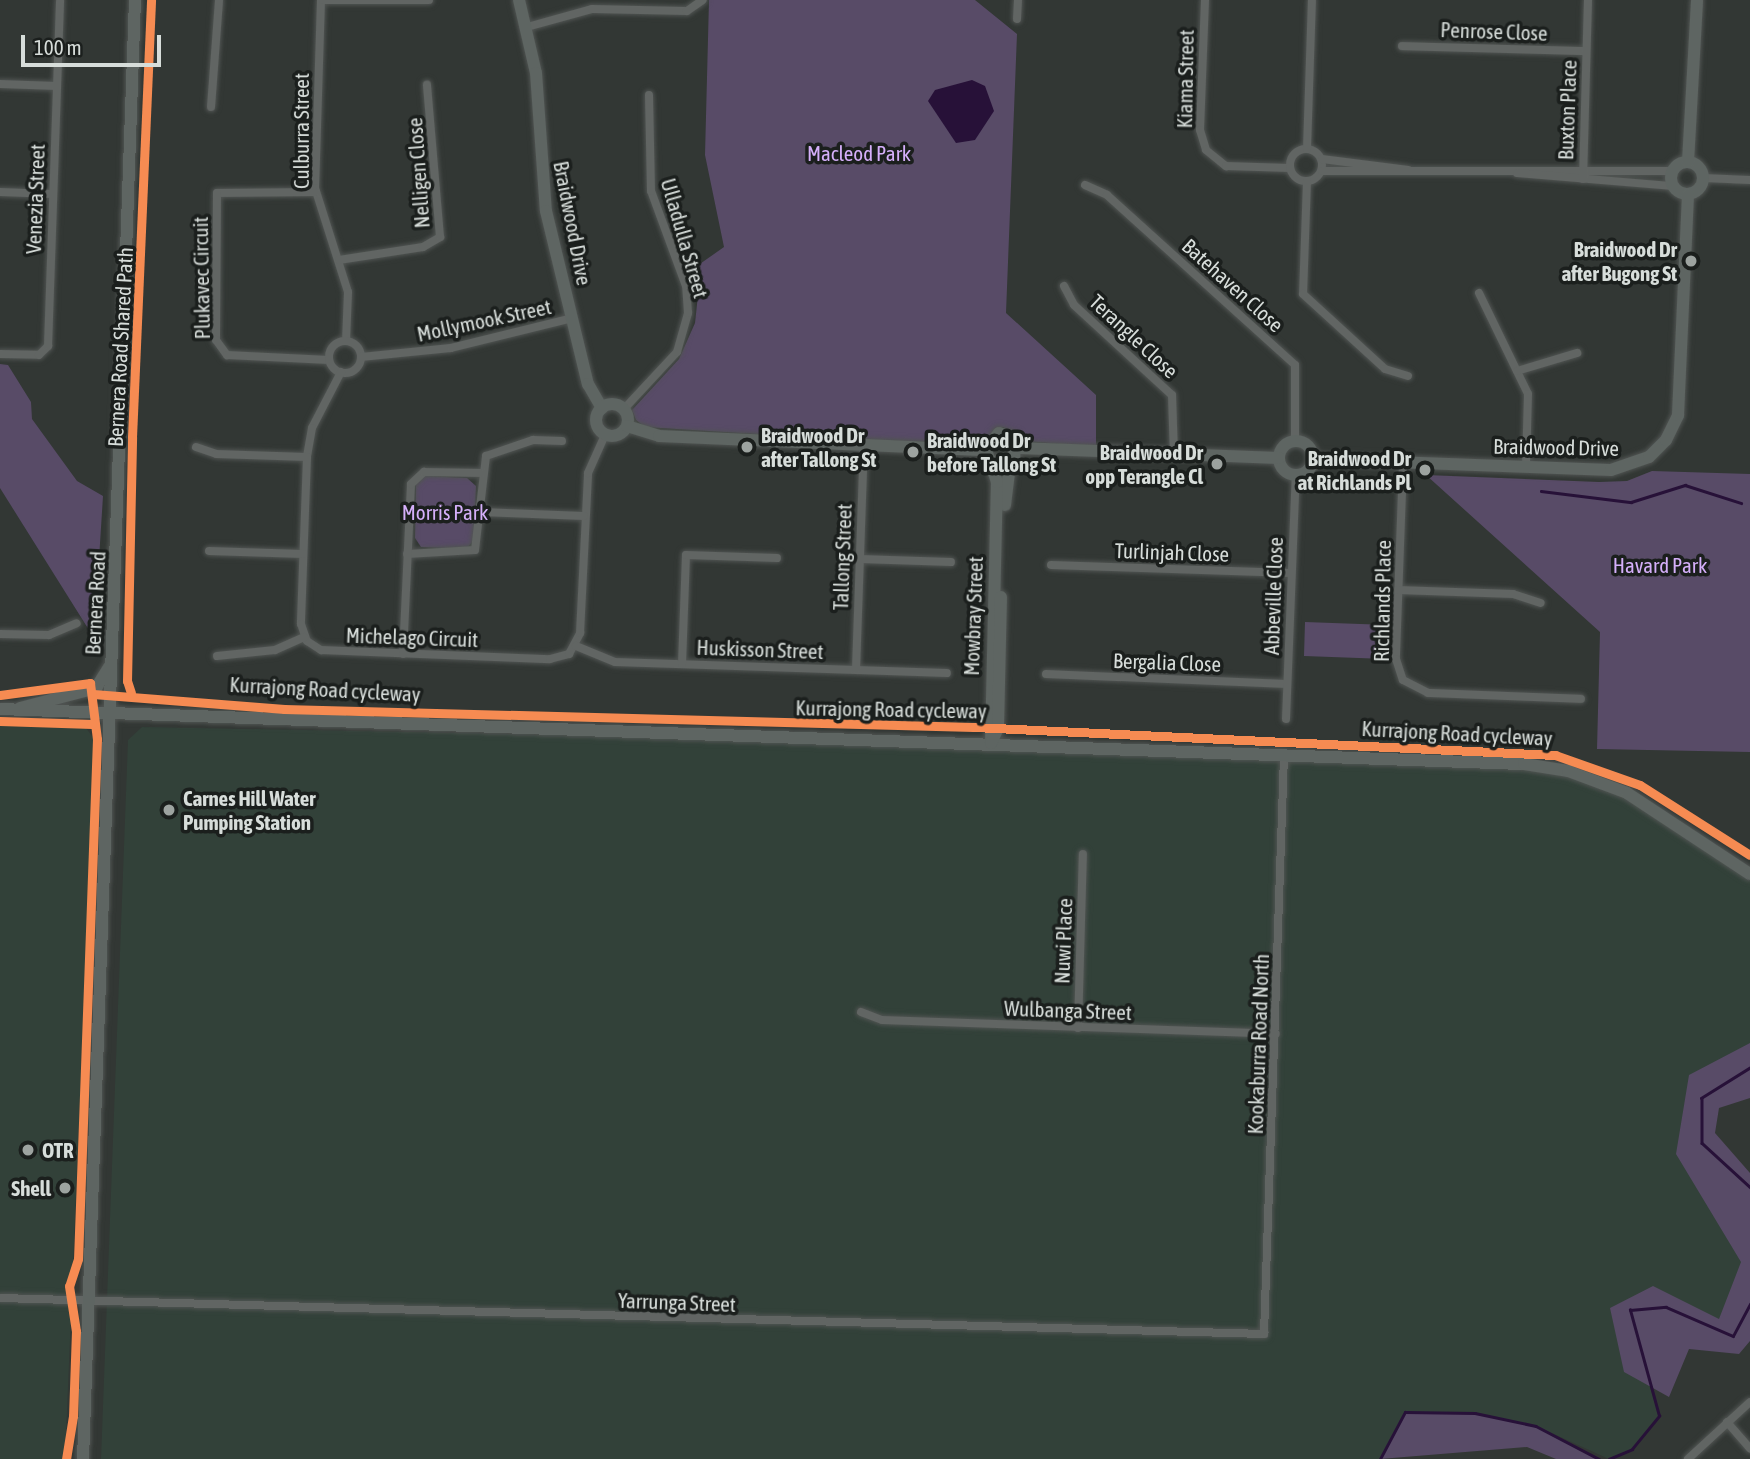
<!DOCTYPE html>
<html>
<head>
<meta charset="utf-8">
<style>
  body { margin:0 }
  #map { position:relative; width:1750px; height:1459px; overflow:hidden; background:#323734; font-family:"Asap Condensed",sans-serif }
  div>[style] { position:absolute }
  [style*='--x'] { left:calc(var(--x)*1px); top:calc(var(--y)*1px); width:calc(var(--w)*1px); rotate:calc(var(--a)*1deg) }
  .built>* { inset:0; background:#324139 }
  .green>* { inset:0; background:#584b67 }
  .water>* { inset:0; background:#271138 }
  .stream>* { height:2.5px; margin:-1.25px; padding:0 1.25px; transform-origin:1.25px; border-radius:1.25px; background:#271138 }
  .roads { filter:drop-shadow(0 0 2px #505452) drop-shadow(0 0 2px #505452) }
  .street>* { height:8px; margin:-4px; padding:0 4px; transform-origin:4px; border-radius:4px; background:#616563 }
  .street>.ring { margin:-4px; padding:0; box-sizing:content-box; background:none; border:8px solid #616563; border-radius:50% }
  .secondary>* { height:12px; margin:-6px; padding:0 6px; transform-origin:6px; border-radius:6px; background:#5e6562 }
  .secondary>.ring { margin:-6px; padding:0; box-sizing:content-box; background:none; border:12px solid #5e6562; border-radius:50% }
  .cycleway>* { height:9px; margin:-4.5px; padding:0 4.5px; transform-origin:4.5px; border-radius:4.5px; background:#f68b52 }
  .dots>* { width:19px; height:19px; translate:-50% -50%; box-sizing:border-box; border:4px solid #1b1f1d; border-radius:50% }
  span { translate:-50% -50%; white-space:nowrap; text-align:center; line-height:1.15; -webkit-text-stroke:7px #1b1f1d; paint-order:stroke }
  .street-label { font-size:21px; color:#d7ddda }
  .park-label { font-size:21px; color:#d5affa }
  .poi-label { font-size:21px; color:#d7ddda; font-weight:700 }
  .right { translate:-100% -50%; text-align:right }
  .left { translate:0 -50%; text-align:left }
  .scale { position:absolute; left:21px; top:35px; width:140px; height:32px; box-sizing:border-box; border:4px solid #d7ddda; border-top:0; padding-left:9px; font-size:21px; line-height:24px; white-space:nowrap; color:#d7ddda; -webkit-text-stroke:5px #1b1f1d; paint-order:stroke }
</style>
</head>
<body>
<div id="map">
  <div class="built">
    <i style="clip-path:polygon(0 721px,83px 724px,95px 740px,65px 1459px,0 1459px)"></i>
    <i style="clip-path:polygon(142px 727px,991px 743px,1568px 771px,1655px 809px,1750px 873px,1750px 1068px,1723px 1090px,1702px 1143px,1750px 1186px,1750px 1304px,1642px 1362px,1659px 1416px,1632px 1449px,1609px 1459px,1536px 1426px,1475px 1413px,1406px 1412px,1380px 1459px,101px 1459px,128px 740px)"></i>
  </div>
  <div class="green">
    <i style="clip-path:polygon(709px 0,975px 0,1017px 34px,1006px 313px,1096px 395px,1096px 447px,1026px 441px,1003px 427px,979px 442px,851px 440px,645px 427px,636px 420px,632px 410px,679px 359px,695px 323px,698px 295px,687px 273px,724px 247px,705px 155px)"></i>
    <i style="clip-path:polygon(0 364px,8px 365px,31px 402px,32px 419px,77px 481px,103px 496px,94px 638px,0 488px)"></i>
    <i style="clip-path:polygon(1652px 471px,1750px 474px,1750px 752px,1597px 749px,1600px 632px,1426px 475px,1599px 482px,1627px 481px)"></i>
    <i style="clip-path:polygon(424px 476px,467px 478px,476px 486px,474px 540px,466px 549px,421px 547px,415px 538px,416px 484px)"></i>
    <i style="clip-path:polygon(1305px 622px,1388px 625px,1386px 659px,1304px 656px)"></i>
    <i style="clip-path:polygon(1750px 1043px,1750px 1098px,1719px 1108px,1715px 1133px,1750px 1173px,1750px 1341px,1739px 1354px,1689px 1349px,1669px 1397px,1624px 1372px,1610px 1308px,1653px 1286px,1719px 1319px,1741px 1262px,1676px 1154px,1689px 1075px)"></i>
    <i style="clip-path:polygon(1405px 1412px,1475px 1413px,1536px 1426px,1599px 1459px,1556px 1459px,1527px 1447px,1380px 1459px)"></i>
  </div>
  <div class="water">
    <i style="clip-path:polygon(972px 80px,985px 86px,994px 111px,975px 140px,956px 143px,928px 101px,935px 90px)"></i>
  </div>
  <div class="stream">
    <i style="--x:1541;--y:491;--w:91;--a:7"></i>
    <i style="--x:1631;--y:502;--w:57;--a:-17.5"></i>
    <i style="--x:1685;--y:485;--w:59;--a:17.8"></i>
    <i style="--x:1750;--y:1068;--w:57;--a:148"></i>
    <i style="--x:1702;--y:1098;--w:45;--a:90"></i>
    <i style="--x:1702;--y:1143;--w:65;--a:42.5"></i>
    <i style="--x:1380;--y:1459;--w:53;--a:-62"></i>
    <i style="--x:1405;--y:1412;--w:70;--a:0.8"></i>
    <i style="--x:1475;--y:1413;--w:62;--a:12"></i>
    <i style="--x:1536;--y:1426;--w:71;--a:27.6"></i>
    <i style="--x:1609;--y:1459;--w:25;--a:-23"></i>
    <i style="--x:1632;--y:1449;--w:43;--a:-50.7"></i>
    <i style="--x:1659;--y:1416;--w:110;--a:-105.3"></i>
    <i style="--x:1630;--y:1310;--w:36;--a:-5"></i>
    <i style="--x:1666;--y:1307;--w:73;--a:23.4"></i>
    <i style="--x:1733;--y:1336;--w:36;--a:-62"></i>
  </div>
  <div class="roads">
    <div class="street">
      <i style="--x:321;--y:0;--w:188;--a:91.8"></i>
      <i style="--x:315;--y:188;--w:109;--a:72.4"></i>
      <i style="--x:348;--y:292;--w:49;--a:92.3"></i>
      <i style="--x:323;--y:0;--w:106;--a:0"></i>
      <i style="--x:1205;--y:0;--w:130;--a:92.2"></i>
      <i style="--x:1200;--y:130;--w:21;--a:73"></i>
      <i style="--x:1206;--y:150;--w:26;--a:39"></i>
      <i style="--x:1226;--y:166;--w:64;--a:1.8"></i>
      <i style="--x:1017;--y:19;--w:19;--a:-87"></i>
      <i style="--x:527;--y:27;--w:67;--a:-15.5"></i>
      <i style="--x:592;--y:9;--w:95;--a:1.2"></i>
      <i style="--x:687;--y:11;--w:19;--a:-35"></i>
      <i style="--x:1402;--y:46;--w:184;--a:1.6"></i>
      <i style="--x:0;--y:84;--w:57;--a:2"></i>
      <i style="--x:211;--y:107;--w:107;--a:-85.7"></i>
      <i class="ring" style="left:1290px;top:149px;width:24px;height:24px"></i>
      <i style="--x:1307;--y:149;--w:149;--a:-88.1"></i>
      <i style="--x:1322;--y:159;--w:87;--a:7.3"></i>
      <i style="--x:1322;--y:171;--w:350;--a:0"></i>
      <i style="--x:1517;--y:173;--w:157;--a:4.8"></i>
      <i style="--x:1703;--y:178;--w:47;--a:2.4"></i>
      <i style="--x:1583;--y:179;--w:179;--a:-88.4"></i>
      <i style="--x:1307;--y:181;--w:113;--a:92"></i>
      <i style="--x:1303;--y:294;--w:111;--a:42.4"></i>
      <i style="--x:1385;--y:369;--w:24;--a:17"></i>
      <i style="--x:1085;--y:185;--w:24;--a:24"></i>
      <i style="--x:1107;--y:195;--w:253;--a:42.1"></i>
      <i style="--x:1295;--y:365;--w:77;--a:90"></i>
      <i style="--x:0;--y:192;--w:53;--a:2.2"></i>
      <i style="--x:316;--y:192;--w:99;--a:179.4"></i>
      <i style="--x:217;--y:193;--w:147;--a:90.4"></i>
      <i style="--x:216;--y:340;--w:19;--a:54"></i>
      <i style="--x:227;--y:355;--w:102;--a:2.8"></i>
      <i style="--x:339;--y:260;--w:85;--a:-8.8"></i>
      <i style="--x:423;--y:247;--w:20;--a:-30"></i>
      <i style="--x:440;--y:237;--w:153;--a:-94.9"></i>
      <i style="--x:1064;--y:286;--w:21;--a:62"></i>
      <i style="--x:1074;--y:305;--w:133;--a:42.6"></i>
      <i style="--x:1172;--y:395;--w:60;--a:88.1"></i>
      <i style="--x:1479;--y:293;--w:112;--a:64.1"></i>
      <i style="--x:1528;--y:394;--w:73;--a:91.6"></i>
      <i class="ring" style="left:329px;top:341px;width:24px;height:24px"></i>
      <i style="--x:0;--y:354;--w:39;--a:1"></i>
      <i style="--x:39;--y:355;--w:13;--a:-45"></i>
      <i style="--x:48;--y:346;--w:346;--a:-88"></i>
      <i style="--x:361;--y:357;--w:90;--a:-5.7"></i>
      <i style="--x:451;--y:348;--w:125;--a:-13.9"></i>
      <i style="--x:1517;--y:371;--w:63;--a:-16.7"></i>
      <i style="--x:341;--y:372;--w:63;--a:117.4"></i>
      <i style="--x:312;--y:428;--w:29;--a:100"></i>
      <i style="--x:307;--y:457;--w:167;--a:92.1"></i>
      <i style="--x:301;--y:624;--w:18;--a:71"></i>
      <i style="--x:307;--y:641;--w:17;--a:33"></i>
      <i style="--x:321;--y:650;--w:229;--a:2.3"></i>
      <i style="--x:550;--y:659;--w:20;--a:-15"></i>
      <i style="--x:569;--y:654;--w:24;--a:-62"></i>
      <i style="--x:580;--y:633;--w:160;--a:-87.1"></i>
      <i style="--x:588;--y:473;--w:42;--a:-65.9"></i>
      <i style="--x:624;--y:409;--w:78;--a:-47.1"></i>
      <i style="--x:677;--y:352;--w:41;--a:-74.2"></i>
      <i style="--x:688;--y:313;--w:27;--a:-94"></i>
      <i style="--x:686;--y:286;--w:101;--a:-110.2"></i>
      <i style="--x:651;--y:191;--w:96;--a:-91.2"></i>
      <i style="--x:196;--y:447;--w:21;--a:19"></i>
      <i style="--x:216;--y:454;--w:91;--a:1.9"></i>
      <i style="--x:1403;--y:464;--w:195;--a:92.1"></i>
      <i style="--x:1396;--y:659;--w:22;--a:72"></i>
      <i style="--x:1403;--y:680;--w:28;--a:27"></i>
      <i style="--x:1428;--y:693;--w:153;--a:2.2"></i>
      <i style="--x:481;--y:512;--w:103;--a:2.2"></i>
      <i style="--x:209;--y:551;--w:94;--a:1.8"></i>
      <i style="--x:407;--y:554;--w:68;--a:-3.4"></i>
      <i style="--x:475;--y:550;--w:95;--a:-83.3"></i>
      <i style="--x:486;--y:456;--w:50;--a:-18.8"></i>
      <i style="--x:533;--y:440;--w:29;--a:2"></i>
      <i style="--x:860;--y:559;--w:91;--a:1.9"></i>
      <i style="--x:1051;--y:565;--w:240;--a:1.9"></i>
      <i style="--x:1398;--y:590;--w:115;--a:2"></i>
      <i style="--x:1513;--y:594;--w:29;--a:18"></i>
      <i style="--x:0;--y:634;--w:49;--a:1.2"></i>
      <i style="--x:49;--y:635;--w:30;--a:-23"></i>
      <i style="--x:576;--y:646;--w:42;--a:22.3"></i>
      <i style="--x:615;--y:662;--w:332;--a:1.9"></i>
      <i style="--x:403;--y:654;--w:170;--a:-87.3"></i>
      <i style="--x:411;--y:484;--w:18;--a:-43"></i>
      <i style="--x:424;--y:472;--w:57;--a:1"></i>
      <i style="--x:217;--y:656;--w:58;--a:-5.9"></i>
      <i style="--x:275;--y:650;--w:32;--a:-24"></i>
      <i style="--x:682;--y:664;--w:109;--a:-87.9"></i>
      <i style="--x:686;--y:555;--w:91;--a:1.9"></i>
      <i style="--x:856;--y:670;--w:224;--a:-88"></i>
      <i style="--x:1046;--y:674;--w:241;--a:2.4"></i>
      <i style="--x:1286;--y:719;--w:244;--a:-87.7"></i>
      <i style="--x:861;--y:1012;--w:22;--a:21"></i>
      <i style="--x:882;--y:1020;--w:394;--a:2"></i>
      <i style="--x:1078;--y:1028;--w:174;--a:-88.4"></i>
      <i style="--x:0;--y:1298;--w:1265;--a:1.63"></i>
      <i style="--x:1264;--y:1334;--w:579;--a:-88.02"></i>
      <i style="--x:1727;--y:1422;--w:35;--a:49"></i>
      <i style="--x:1688;--y:1459;--w:84;--a:-42.6"></i>
    </div>
    <div class="secondary">
      <i style="--x:519;--y:0;--w:75;--a:76.9"></i>
      <i style="--x:536;--y:73;--w:138;--a:85.9"></i>
      <i style="--x:546;--y:211;--w:178;--a:76.4"></i>
      <i style="--x:588;--y:384;--w:28;--a:60"></i>
      <i class="ring" style="left:1671px;top:162px;width:20px;height:20px"></i>
      <i style="--x:1688;--y:162;--w:162;--a:-86.8"></i>
      <i class="ring" style="left:596px;top:404px;width:20px;height:20px"></i>
      <i style="--x:627;--y:426;--w:34;--a:17"></i>
      <i style="--x:659;--y:436;--w:327;--a:2.5"></i>
      <i class="ring" style="left:1279px;top:441px;width:22px;height:22px"></i>
      <i style="--x:1019;--y:448;--w:260;--a:2.2"></i>
      <i style="--x:1313;--y:459;--w:298;--a:2.1"></i>
      <i style="--x:1611;--y:470;--w:40;--a:-18.9"></i>
      <i style="--x:1649;--y:457;--w:24;--a:-45"></i>
      <i style="--x:1666;--y:440;--w:28;--a:-64"></i>
      <i style="--x:1678;--y:415;--w:221;--a:-87.4"></i>
      <i style="--x:1005;--y:505;--w:41;--a:-83"></i>
      <i style="--x:20;--y:708;--w:79;--a:-14.7"></i>
      <i style="--x:96;--y:688;--w:25;--a:-58"></i>
      <i style="--x:0;--y:709;--w:1525;--a:2.07"></i>
      <i style="--x:1524;--y:764;--w:45;--a:9"></i>
      <i style="--x:1568;--y:771;--w:63;--a:20.4"></i>
      <i style="--x:1627;--y:793;--w:147;--a:33.4"></i>
      <i style="--x:991;--y:743;--w:261;--a:-88.7"></i>
      <i style="--x:997;--y:482;--w:34;--a:-109"></i>
      <i style="--x:986;--y:450;--w:21;--a:-53"></i>
      <i style="--x:999;--y:433;--w:17;--a:17"></i>
      <i style="--x:1015;--y:438;--w:23;--a:92"></i>
      <i style="--x:1014;--y:461;--w:23;--a:178"></i>
      <i style="--x:991;--y:743;--w:17;--a:-65"></i>
      <i style="--x:998;--y:728;--w:131;--a:-88.7"></i>
      <i style="--x:83;--y:1459;--w:1460;--a:-87.96"></i>
    </div>
  </div>
  <div class="cycleway">
    <i style="--x:131;--y:693;--w:13;--a:-108"></i>
    <i style="--x:127;--y:681;--w:244;--a:-88.8"></i>
    <i style="--x:132;--y:437;--w:437;--a:-87.5"></i>
    <i style="--x:93;--y:694;--w:192;--a:4.5"></i>
    <i style="--x:284;--y:709;--w:690;--a:1.49"></i>
    <i style="--x:974;--y:727;--w:582;--a:2.76"></i>
    <i style="--x:1555;--y:755;--w:90;--a:19.4"></i>
    <i style="--x:1640;--y:785;--w:130;--a:32.5"></i>
    <i style="--x:0;--y:695;--w:91;--a:-7.6"></i>
    <i style="--x:90;--y:683;--w:56;--a:82.9"></i>
    <i style="--x:97;--y:739;--w:520;--a:92.09"></i>
    <i style="--x:78;--y:1259;--w:28;--a:108"></i>
    <i style="--x:69;--y:1286;--w:46;--a:81.2"></i>
    <i style="--x:76;--y:1331;--w:85;--a:92"></i>
    <i style="--x:73;--y:1416;--w:44;--a:99.2"></i>
    <i style="--x:0;--y:721;--w:92;--a:1.9"></i>
  </div>
  <div class="dots">
    <i style="left:1691px;top:261px;background:#9da3a0"></i>
    <i style="left:747px;top:447px;background:#9da3a0"></i>
    <i style="left:913px;top:452px;background:#9da3a0"></i>
    <i style="left:1217px;top:464px;background:#9da3a0"></i>
    <i style="left:1425px;top:470px;background:#9da3a0"></i>
    <i style="left:169px;top:810px;background:#9da3a0"></i>
    <i style="left:28px;top:1150px;background:#9da3a0"></i>
    <i style="left:65px;top:1188px;background:#9da3a0"></i>
  </div>
  <div class="street-label">
    <span style="left:1494px;top:31px;rotate:2deg">Penrose Close</span>
    <span style="left:1185px;top:79px;rotate:-89deg">Kiama Street</span>
    <span style="left:1567px;top:110px;rotate:-88deg">Buxton Place</span>
    <span style="left:301px;top:131px;rotate:-90deg">Culburra Street</span>
    <span style="left:418px;top:173px;rotate:-94deg">Nelligen Close</span>
    <span style="left:35px;top:199px;rotate:-88deg">Venezia Street</span>
    <span style="left:573px;top:223px;rotate:79deg">Braidwood Drive</span>
    <span style="left:685px;top:238px;rotate:74deg">Ulladulla Street</span>
    <span style="left:201px;top:278px;rotate:-91deg">Plukavec Circuit</span>
    <span style="left:1233px;top:285px;rotate:42deg">Batehaven Close</span>
    <span style="left:484px;top:320px;rotate:-12deg">Mollymook Street</span>
    <span style="left:1134px;top:336px;rotate:43deg">Terangle Close</span>
    <span style="left:120px;top:347px;rotate:-87deg">Bernera Road Shared Path</span>
    <span style="left:1556px;top:447px;rotate:1deg">Braidwood Drive</span>
    <span style="left:1172px;top:552px;rotate:2deg">Turlinjah Close</span>
    <span style="left:842px;top:557px;rotate:-88deg">Tallong Street</span>
    <span style="left:1273px;top:596px;rotate:-88deg">Abbeville Close</span>
    <span style="left:1382px;top:601px;rotate:-89deg">Richlands Place</span>
    <span style="left:95px;top:603px;rotate:-87deg">Bernera Road</span>
    <span style="left:973px;top:616px;rotate:-88deg">Mowbray Street</span>
    <span style="left:412px;top:637px;rotate:2deg">Michelago Circuit</span>
    <span style="left:760px;top:649px;rotate:2deg">Huskisson Street</span>
    <span style="left:1167px;top:662px;rotate:2deg">Bergalia Close</span>
    <span style="left:325px;top:689px;rotate:3deg">Kurrajong Road cycleway</span>
    <span style="left:891px;top:709px;rotate:1deg">Kurrajong Road cycleway</span>
    <span style="left:1457px;top:733px;rotate:3deg">Kurrajong Road cycleway</span>
    <span style="left:1063px;top:941px;rotate:-88deg">Nuwi Place</span>
    <span style="left:1068px;top:1010px;rotate:2deg">Wulbanga Street</span>
    <span style="left:1258px;top:1044px;rotate:-88deg">Kookaburra Road North</span>
    <span style="left:677px;top:1302px;rotate:2deg">Yarrunga Street</span>
  </div>
  <div class="park-label">
    <span style="left:859px;top:153px">Macleod Park</span>
    <span style="left:445px;top:512px">Morris Park</span>
    <span style="left:1660px;top:565px">Havard Park</span>
  </div>
  <div class="poi-label">
    <span class="right" style="left:1677px;top:261px">Braidwood Dr<br>after Bugong St</span>
    <span class="left" style="left:761px;top:447px">Braidwood Dr<br>after Tallong St</span>
    <span class="left" style="left:927px;top:452px">Braidwood Dr<br>before Tallong St</span>
    <span class="right" style="left:1203px;top:464px">Braidwood Dr<br>opp Terangle Cl</span>
    <span class="right" style="left:1411px;top:470px">Braidwood Dr<br>at Richlands Pl</span>
    <span class="left" style="left:183px;top:810px">Carnes Hill Water<br>Pumping Station</span>
    <span class="left" style="left:42px;top:1150px">OTR</span>
    <span class="right" style="left:51px;top:1188px">Shell</span>
  </div>
  <div class="scale">100 m</div>
</div>
</body>
</html>
